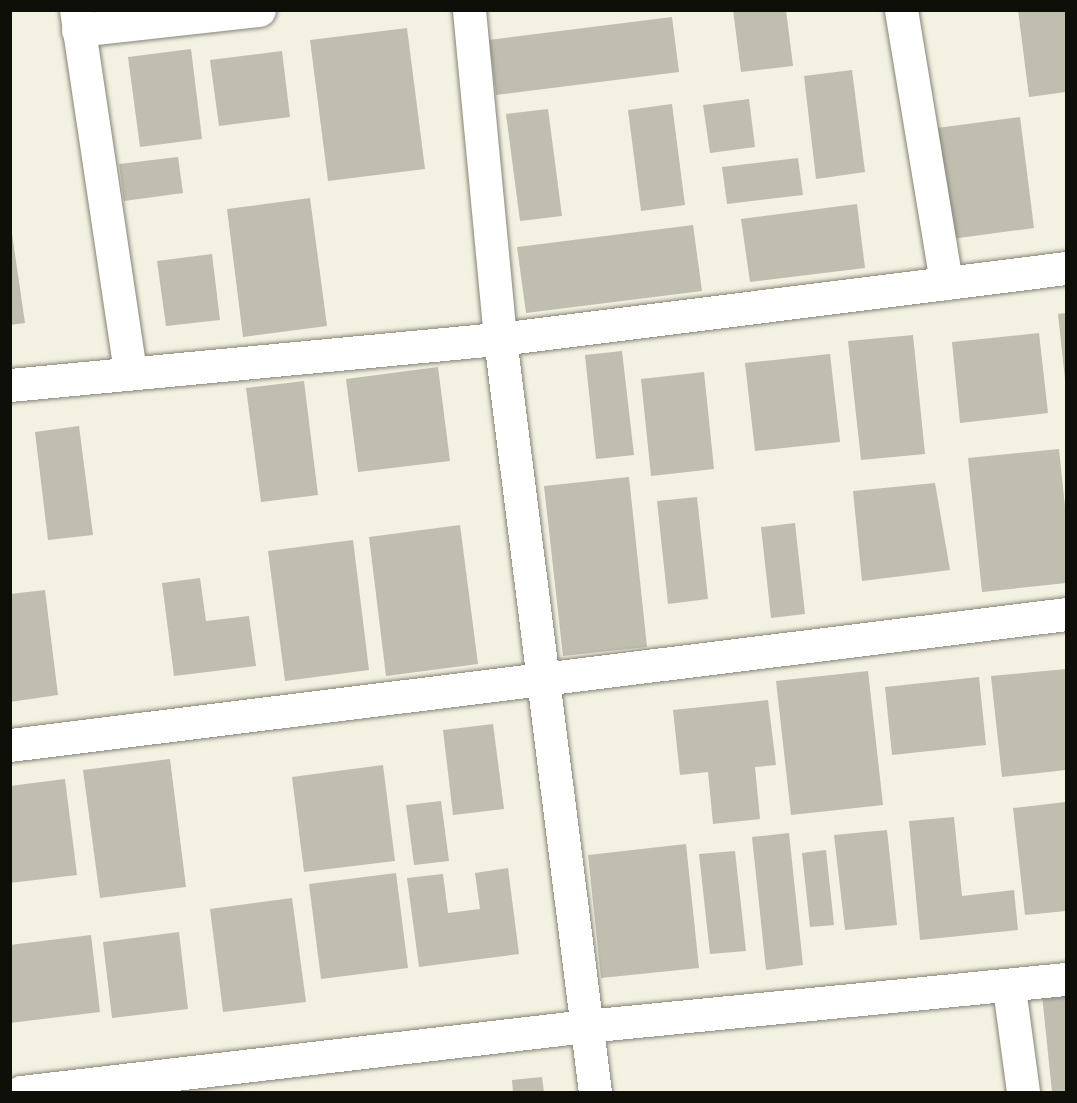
<!DOCTYPE html>
<html>
<head>
<meta charset="utf-8">
<style>
  body { margin:0 }
  #map { position:relative; width:1077px; height:1103px; overflow:hidden; background:#f3f1e1; font-family:"Source Serif 4",serif }
  div>[style] { position:absolute }
  [style*='--x'] { left:calc(var(--x)*1px); top:calc(var(--y)*1px); width:calc(var(--w)*1px); rotate:calc(var(--a)*1deg) }
  .building>* { inset:0; background:#c0beaf }
  .roads { filter:drop-shadow(0 0 2px #858375) drop-shadow(0 0 2px #858375) }
  .minor>* { height:33px; margin:-16.5px; padding:0 16.5px; transform-origin:16.5px; border-radius:16.5px; background:#fff }
  span { translate:-50% -50%; white-space:nowrap; text-align:center; line-height:1.15; -webkit-text-stroke:6px #fffef8; paint-order:stroke }
  .frame { position:absolute; inset:0; border:12px solid #0f0f09; pointer-events:none }
</style>
</head>
<body>
<div id="map">
  <div class="building">
    <i style="clip-path:polygon(733px 10px,786px 10px,793px 66px,741px 72px)"></i>
    <i style="clip-path:polygon(1018px 10px,1066px 10px,1066px 92px,1029px 97px)"></i>
    <i style="clip-path:polygon(672px 17px,679px 72px,496px 95px,489px 40px)"></i>
    <i style="clip-path:polygon(407px 28px,425px 169px,328px 181px,310px 40px)"></i>
    <i style="clip-path:polygon(191px 49px,202px 139px,140px 147px,128px 57px)"></i>
    <i style="clip-path:polygon(282px 51px,290px 117px,219px 126px,210px 60px)"></i>
    <i style="clip-path:polygon(852px 70px,865px 172px,816px 179px,804px 76px)"></i>
    <i style="clip-path:polygon(749px 99px,755px 147px,710px 153px,703px 105px)"></i>
    <i style="clip-path:polygon(672px 104px,685px 205px,641px 211px,628px 110px)"></i>
    <i style="clip-path:polygon(548px 109px,562px 216px,520px 221px,506px 114px)"></i>
    <i style="clip-path:polygon(1020px 117px,1034px 228px,951px 239px,937px 128px)"></i>
    <i style="clip-path:polygon(178px 157px,183px 193px,124px 201px,119px 164px)"></i>
    <i style="clip-path:polygon(798px 158px,803px 195px,727px 204px,722px 167px)"></i>
    <i style="clip-path:polygon(310px 198px,327px 326px,243px 337px,227px 209px)"></i>
    <i style="clip-path:polygon(857px 204px,865px 268px,750px 282px,741px 219px)"></i>
    <i style="clip-path:polygon(10px 220px,25px 323px,10px 325px)"></i>
    <i style="clip-path:polygon(693px 225px,702px 291px,526px 313px,517px 247px)"></i>
    <i style="clip-path:polygon(212px 254px,220px 320px,166px 326px,157px 261px)"></i>
    <i style="clip-path:polygon(1066px 313px,1066px 379px,1065px 379px,1058px 314px)"></i>
    <i style="clip-path:polygon(1039px 333px,1048px 413px,960px 423px,952px 342px)"></i>
    <i style="clip-path:polygon(913px 335px,925px 454px,861px 460px,848px 341px)"></i>
    <i style="clip-path:polygon(622px 351px,634px 455px,596px 459px,585px 355px)"></i>
    <i style="clip-path:polygon(830px 354px,840px 442px,755px 451px,745px 363px)"></i>
    <i style="clip-path:polygon(438px 367px,450px 461px,358px 472px,346px 379px)"></i>
    <i style="clip-path:polygon(704px 372px,714px 469px,651px 476px,641px 379px)"></i>
    <i style="clip-path:polygon(304px 381px,318px 495px,261px 502px,246px 388px)"></i>
    <i style="clip-path:polygon(79px 426px,93px 535px,48px 540px,35px 432px)"></i>
    <i style="clip-path:polygon(1059px 449px,1066px 516px,1066px 583px,982px 592px,968px 458px)"></i>
    <i style="clip-path:polygon(629px 477px,647px 647px,563px 656px,544px 486px)"></i>
    <i style="clip-path:polygon(935px 483px,950px 570px,862px 581px,853px 491px)"></i>
    <i style="clip-path:polygon(697px 497px,708px 599px,668px 604px,657px 501px)"></i>
    <i style="clip-path:polygon(795px 523px,805px 614px,771px 618px,761px 527px)"></i>
    <i style="clip-path:polygon(460px 525px,478px 664px,386px 676px,369px 537px)"></i>
    <i style="clip-path:polygon(353px 540px,369px 670px,285px 681px,268px 551px)"></i>
    <i style="clip-path:polygon(200px 578px,206px 621px,249px 616px,256px 666px,174px 676px,162px 583px)"></i>
    <i style="clip-path:polygon(45px 590px,58px 695px,10px 702px,10px 594px)"></i>
    <i style="clip-path:polygon(1066px 669px,1066px 770px,1002px 777px,991px 676px)"></i>
    <i style="clip-path:polygon(868px 671px,883px 805px,791px 815px,776px 681px)"></i>
    <i style="clip-path:polygon(979px 677px,986px 745px,892px 755px,885px 687px)"></i>
    <i style="clip-path:polygon(768px 700px,776px 765px,755px 767px,760px 819px,713px 824px,708px 772px,680px 775px,673px 710px)"></i>
    <i style="clip-path:polygon(493px 724px,504px 809px,453px 815px,443px 730px)"></i>
    <i style="clip-path:polygon(170px 759px,186px 887px,100px 898px,83px 770px)"></i>
    <i style="clip-path:polygon(383px 765px,395px 861px,304px 872px,292px 777px)"></i>
    <i style="clip-path:polygon(65px 779px,77px 875px,10px 883px,10px 786px)"></i>
    <i style="clip-path:polygon(441px 801px,449px 861px,414px 865px,406px 805px)"></i>
    <i style="clip-path:polygon(1066px 802px,1066px 911px,1025px 915px,1013px 808px)"></i>
    <i style="clip-path:polygon(954px 817px,962px 896px,1014px 890px,1018px 930px,920px 940px,909px 821px)"></i>
    <i style="clip-path:polygon(887px 830px,897px 925px,845px 930px,834px 835px)"></i>
    <i style="clip-path:polygon(789px 833px,803px 965px,766px 970px,752px 837px)"></i>
    <i style="clip-path:polygon(686px 844px,699px 968px,601px 978px,588px 855px)"></i>
    <i style="clip-path:polygon(826px 850px,834px 925px,810px 927px,802px 853px)"></i>
    <i style="clip-path:polygon(735px 851px,746px 951px,710px 954px,699px 854px)"></i>
    <i style="clip-path:polygon(508px 868px,519px 954px,419px 967px,407px 878px,443px 874px,448px 913px,480px 909px,475px 873px)"></i>
    <i style="clip-path:polygon(396px 873px,408px 968px,321px 979px,309px 884px)"></i>
    <i style="clip-path:polygon(292px 898px,306px 1002px,223px 1012px,210px 909px)"></i>
    <i style="clip-path:polygon(179px 932px,188px 1009px,112px 1018px,103px 942px)"></i>
    <i style="clip-path:polygon(91px 935px,100px 1012px,10px 1023px,10px 945px)"></i>
    <i style="clip-path:polygon(1066px 992px,1066px 1092px,1052px 1092px,1042px 995px)"></i>
    <i style="clip-path:polygon(542px 1077px,544px 1092px,513px 1092px,512px 1080px)"></i>
  </div>
  <div class="roads">
    <div class="minor">
      <i style="--x:76;--y:10;--w:365;--a:81.5"></i>
      <i style="--x:469;--y:10;--w:330;--a:84.6"></i>
      <i style="--x:500;--y:339;--w:759;--a:82.81"></i>
      <i style="--x:901;--y:10;--w:277;--a:80.6"></i>
      <i style="--x:78;--y:30;--w:182;--a:-6.3"></i>
      <i style="--x:10;--y:385;--w:492;--a:-5.4"></i>
      <i style="--x:500;--y:339;--w:570;--a:-7.15"></i>
      <i style="--x:10;--y:745;--w:1064;--a:-7.07"></i>
      <i style="--x:1009;--y:988;--w:105;--a:82.3"></i>
      <i style="--x:21;--y:1092;--w:569;--a:-6.66"></i>
      <i style="--x:586;--y:1026;--w:482;--a:-5.6"></i>
    </div>
  </div>
  <div class="frame"></div>
</div>
</body>
</html>
